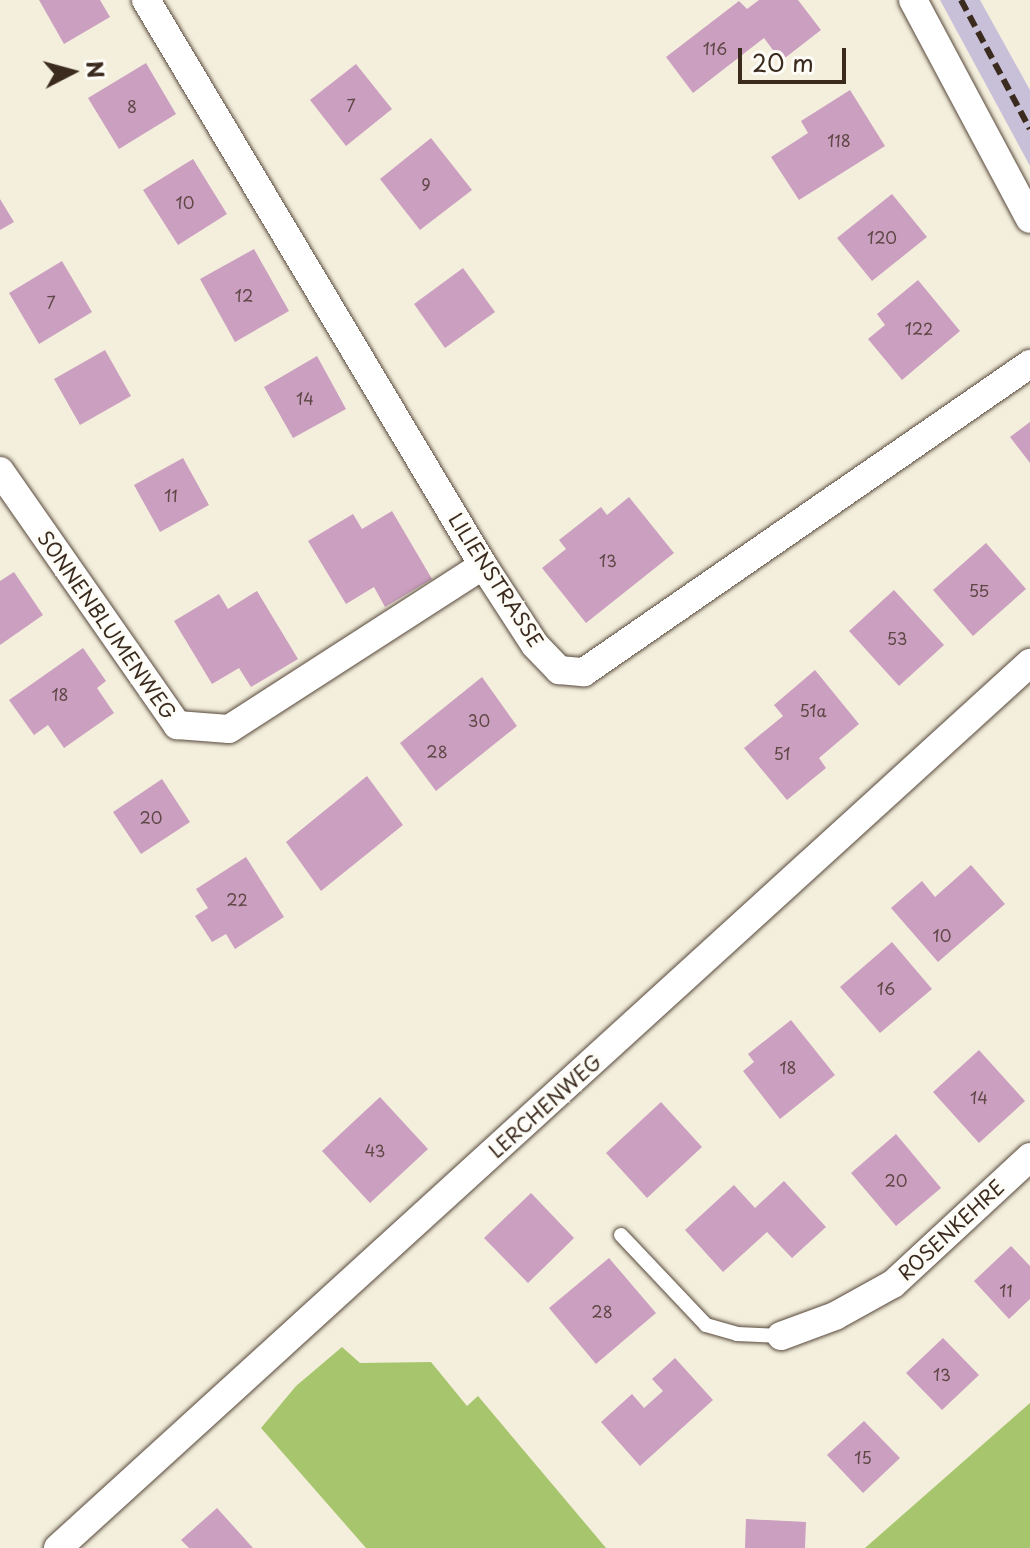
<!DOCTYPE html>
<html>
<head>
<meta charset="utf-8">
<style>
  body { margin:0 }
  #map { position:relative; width:1030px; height:1548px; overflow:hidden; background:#f4efdd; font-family:"Playpen Sans",sans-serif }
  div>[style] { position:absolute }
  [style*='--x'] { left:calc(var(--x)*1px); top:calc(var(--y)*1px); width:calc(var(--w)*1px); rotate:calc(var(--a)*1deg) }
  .industrial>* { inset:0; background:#c8bfd8 }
  .green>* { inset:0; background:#a7c56c }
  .building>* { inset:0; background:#cb9fc0 }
  .roads { filter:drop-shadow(0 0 2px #57483b) drop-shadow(0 0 2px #57483b) }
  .service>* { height:14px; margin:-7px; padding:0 7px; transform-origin:7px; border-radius:7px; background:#fff }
  .minor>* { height:28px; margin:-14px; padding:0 14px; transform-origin:14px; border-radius:14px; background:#fff }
  .rail>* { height:6px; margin-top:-3px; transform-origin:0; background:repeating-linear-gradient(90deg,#3b2a1e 0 12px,transparent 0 18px) }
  span { translate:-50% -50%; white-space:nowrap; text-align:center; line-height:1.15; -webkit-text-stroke:6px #fdfcf7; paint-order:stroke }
  .number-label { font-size:16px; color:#5f4746 }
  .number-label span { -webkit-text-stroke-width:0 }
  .street-label { font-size:20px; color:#3b2a1e }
  .north { position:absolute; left:32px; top:32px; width:80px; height:80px; -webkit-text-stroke:6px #fdfcf7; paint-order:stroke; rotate:84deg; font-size:22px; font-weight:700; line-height:32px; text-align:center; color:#3b2a1e }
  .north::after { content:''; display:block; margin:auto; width:28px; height:36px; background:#3b2a1e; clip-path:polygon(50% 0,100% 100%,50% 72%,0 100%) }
  .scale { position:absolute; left:738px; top:48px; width:108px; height:36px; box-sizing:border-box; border:4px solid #3b2a1e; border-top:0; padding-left:10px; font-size:24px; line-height:28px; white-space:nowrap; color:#3b2a1e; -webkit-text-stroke:6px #fdfcf7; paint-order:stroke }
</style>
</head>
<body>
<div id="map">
  <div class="industrial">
    <i style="clip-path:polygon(940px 0,980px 0,1030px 90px,1030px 166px)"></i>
  </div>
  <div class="green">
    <i style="clip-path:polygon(342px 1347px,360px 1363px,431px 1362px,467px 1406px,478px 1396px,606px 1548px,366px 1548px,261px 1428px,296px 1386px)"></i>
    <i style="clip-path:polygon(1030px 1403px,1030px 1548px,865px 1548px)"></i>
  </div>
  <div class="building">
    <i style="clip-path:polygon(39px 0,100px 0,110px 17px,64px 44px)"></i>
    <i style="clip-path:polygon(759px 0,798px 0,821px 30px,781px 61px,764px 38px,693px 93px,666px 57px,739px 1px,747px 9px)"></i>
    <i style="clip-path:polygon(146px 63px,176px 114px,119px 149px,88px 98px)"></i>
    <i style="clip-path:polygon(356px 64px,392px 109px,346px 146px,310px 100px)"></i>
    <i style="clip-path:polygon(850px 90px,885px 146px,799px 200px,771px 157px,808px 133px,801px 121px)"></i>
    <i style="clip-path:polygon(431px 138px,472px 190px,420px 230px,380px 179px)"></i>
    <i style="clip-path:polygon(193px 159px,227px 214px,178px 245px,143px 190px)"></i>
    <i style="clip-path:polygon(892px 194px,927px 237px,872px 281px,837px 238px)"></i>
    <i style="clip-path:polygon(0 199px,14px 222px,0 230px)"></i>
    <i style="clip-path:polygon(254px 249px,289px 311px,235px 342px,200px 279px)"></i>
    <i style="clip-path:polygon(62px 261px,92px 312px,39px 344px,9px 293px)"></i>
    <i style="clip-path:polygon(463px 268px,495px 312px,445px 348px,414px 304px)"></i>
    <i style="clip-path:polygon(918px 280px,960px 331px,902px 380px,868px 339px,885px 325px,877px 314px)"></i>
    <i style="clip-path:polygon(105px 350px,131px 396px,80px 425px,54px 379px)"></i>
    <i style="clip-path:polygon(317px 356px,346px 409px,293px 438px,264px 387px)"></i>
    <i style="clip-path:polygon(1030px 422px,1030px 463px,1010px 437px)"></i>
    <i style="clip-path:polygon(183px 458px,209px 505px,160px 532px,134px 485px)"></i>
    <i style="clip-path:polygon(629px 497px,674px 553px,586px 623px,542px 568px,566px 549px,559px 540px,601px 507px,607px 515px)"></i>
    <i style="clip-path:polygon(392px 511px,432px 579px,385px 607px,374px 587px,346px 604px,308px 541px,353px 514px,362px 529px)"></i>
    <i style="clip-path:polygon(986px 543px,1026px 589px,973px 636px,933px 590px)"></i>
    <i style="clip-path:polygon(14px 572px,43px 615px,0 645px,0 581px)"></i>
    <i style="clip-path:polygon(894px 590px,944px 645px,899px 686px,849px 631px)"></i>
    <i style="clip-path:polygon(257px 591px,298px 659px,251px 687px,239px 668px,212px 684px,174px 621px,219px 594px,228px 609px)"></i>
    <i style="clip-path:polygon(83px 648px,106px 681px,97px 688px,114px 713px,64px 748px,48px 725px,34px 735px,9px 700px)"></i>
    <i style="clip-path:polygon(815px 670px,859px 724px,819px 758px,826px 768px,787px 800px,744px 748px,783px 716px,774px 705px)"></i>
    <i style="clip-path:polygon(482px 677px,517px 726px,436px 791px,400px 743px)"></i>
    <i style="clip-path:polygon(367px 776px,403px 825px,321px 891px,286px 842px)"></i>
    <i style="clip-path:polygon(162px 779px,190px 822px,141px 854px,113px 812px)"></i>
    <i style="clip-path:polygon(246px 857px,284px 917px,235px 949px,226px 934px,212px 942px,195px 916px,208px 908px,196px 889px)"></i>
    <i style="clip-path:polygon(971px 865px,1005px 904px,938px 962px,891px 908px,922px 881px,935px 897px)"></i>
    <i style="clip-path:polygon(892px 942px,932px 989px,880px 1033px,840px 987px)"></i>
    <i style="clip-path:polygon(791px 1020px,835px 1075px,780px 1119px,743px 1071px,754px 1062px,748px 1054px)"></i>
    <i style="clip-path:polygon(979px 1050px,1025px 1101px,979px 1143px,933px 1092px)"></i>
    <i style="clip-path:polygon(380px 1097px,428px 1149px,370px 1203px,322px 1151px)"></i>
    <i style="clip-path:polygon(661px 1102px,702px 1147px,647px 1198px,606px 1153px)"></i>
    <i style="clip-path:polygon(896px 1134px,941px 1188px,896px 1226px,851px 1173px)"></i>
    <i style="clip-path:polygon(784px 1181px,826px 1227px,792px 1258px,767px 1232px,723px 1272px,685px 1230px,734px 1185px,755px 1208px)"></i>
    <i style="clip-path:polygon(531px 1193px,574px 1238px,528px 1283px,484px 1238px)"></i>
    <i style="clip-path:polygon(1011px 1246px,1030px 1266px,1030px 1299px,1009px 1319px,974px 1281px)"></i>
    <i style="clip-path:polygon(609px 1258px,656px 1313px,596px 1364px,549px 1308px)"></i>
    <i style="clip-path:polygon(943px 1338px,979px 1375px,942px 1410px,906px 1373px)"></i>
    <i style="clip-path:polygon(675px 1358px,713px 1400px,640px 1466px,601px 1422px,632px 1394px,644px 1408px,663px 1391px,652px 1379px)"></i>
    <i style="clip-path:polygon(864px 1421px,900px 1458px,863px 1493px,827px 1455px)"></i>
    <i style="clip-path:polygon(217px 1508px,253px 1548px,189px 1548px,181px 1540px)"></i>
    <i style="clip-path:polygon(746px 1519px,806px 1522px,805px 1548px,745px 1548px)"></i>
  </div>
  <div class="roads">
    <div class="service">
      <i style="--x:621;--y:1235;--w:124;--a:46.6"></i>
      <i style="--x:706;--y:1325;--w:32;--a:16"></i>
      <i style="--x:737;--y:1334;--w:44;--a:2.6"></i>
    </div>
    <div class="minor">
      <i style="--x:146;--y:0;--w:658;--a:59.19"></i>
      <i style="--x:483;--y:565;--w:95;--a:57"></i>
      <i style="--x:535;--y:645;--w:35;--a:46"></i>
      <i style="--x:559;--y:670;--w:25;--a:5"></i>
      <i style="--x:584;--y:672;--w:542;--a:-34.63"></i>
      <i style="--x:913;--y:0;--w:248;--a:61.9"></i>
      <i style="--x:0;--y:471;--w:310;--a:55.1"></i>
      <i style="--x:177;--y:725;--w:52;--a:4.4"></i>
      <i style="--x:229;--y:729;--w:302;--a:-32.8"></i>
      <i style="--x:781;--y:1336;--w:58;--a:-20.3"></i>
      <i style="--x:835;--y:1316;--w:66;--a:-28.9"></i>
      <i style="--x:893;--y:1284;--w:187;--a:-42.8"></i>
      <i style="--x:58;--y:1548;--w:1315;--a:-42.32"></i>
    </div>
  </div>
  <div class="rail">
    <i style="--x:961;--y:0;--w:146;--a:61.9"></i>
  </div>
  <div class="number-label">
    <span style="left:715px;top:48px">116</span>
    <span style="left:351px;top:105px">7</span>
    <span style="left:132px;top:106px">8</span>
    <span style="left:839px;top:140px">118</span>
    <span style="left:426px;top:184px">9</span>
    <span style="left:185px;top:202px">10</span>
    <span style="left:882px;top:237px">120</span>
    <span style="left:244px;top:295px">12</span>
    <span style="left:51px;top:302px">7</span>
    <span style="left:919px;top:328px">122</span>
    <span style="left:305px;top:398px">14</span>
    <span style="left:171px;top:495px">11</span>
    <span style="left:608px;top:560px">13</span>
    <span style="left:979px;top:590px">55</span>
    <span style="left:897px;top:638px">53</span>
    <span style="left:60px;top:694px">18</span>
    <span style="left:813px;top:710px">51a</span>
    <span style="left:479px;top:720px">30</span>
    <span style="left:437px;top:751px">28</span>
    <span style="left:782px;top:753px">51</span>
    <span style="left:151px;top:817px">20</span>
    <span style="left:237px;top:899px">22</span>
    <span style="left:942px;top:935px">10</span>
    <span style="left:886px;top:988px">16</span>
    <span style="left:788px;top:1067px">18</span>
    <span style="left:979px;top:1097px">14</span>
    <span style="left:375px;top:1150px">43</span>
    <span style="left:896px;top:1180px">20</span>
    <span style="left:1006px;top:1290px">11</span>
    <span style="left:602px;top:1311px">28</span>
    <span style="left:942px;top:1374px">13</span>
    <span style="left:863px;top:1457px">15</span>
  </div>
  <div class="street-label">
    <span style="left:496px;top:580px;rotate:57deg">LILIENSTRASSE</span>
    <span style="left:107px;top:625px;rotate:55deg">SONNENBLUMENWEG</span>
    <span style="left:545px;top:1106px;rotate:-42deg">LERCHENWEG</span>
    <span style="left:951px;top:1230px;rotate:-43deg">ROSENKEHRE</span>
  </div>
  <div class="north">N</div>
  <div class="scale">20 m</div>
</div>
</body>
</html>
